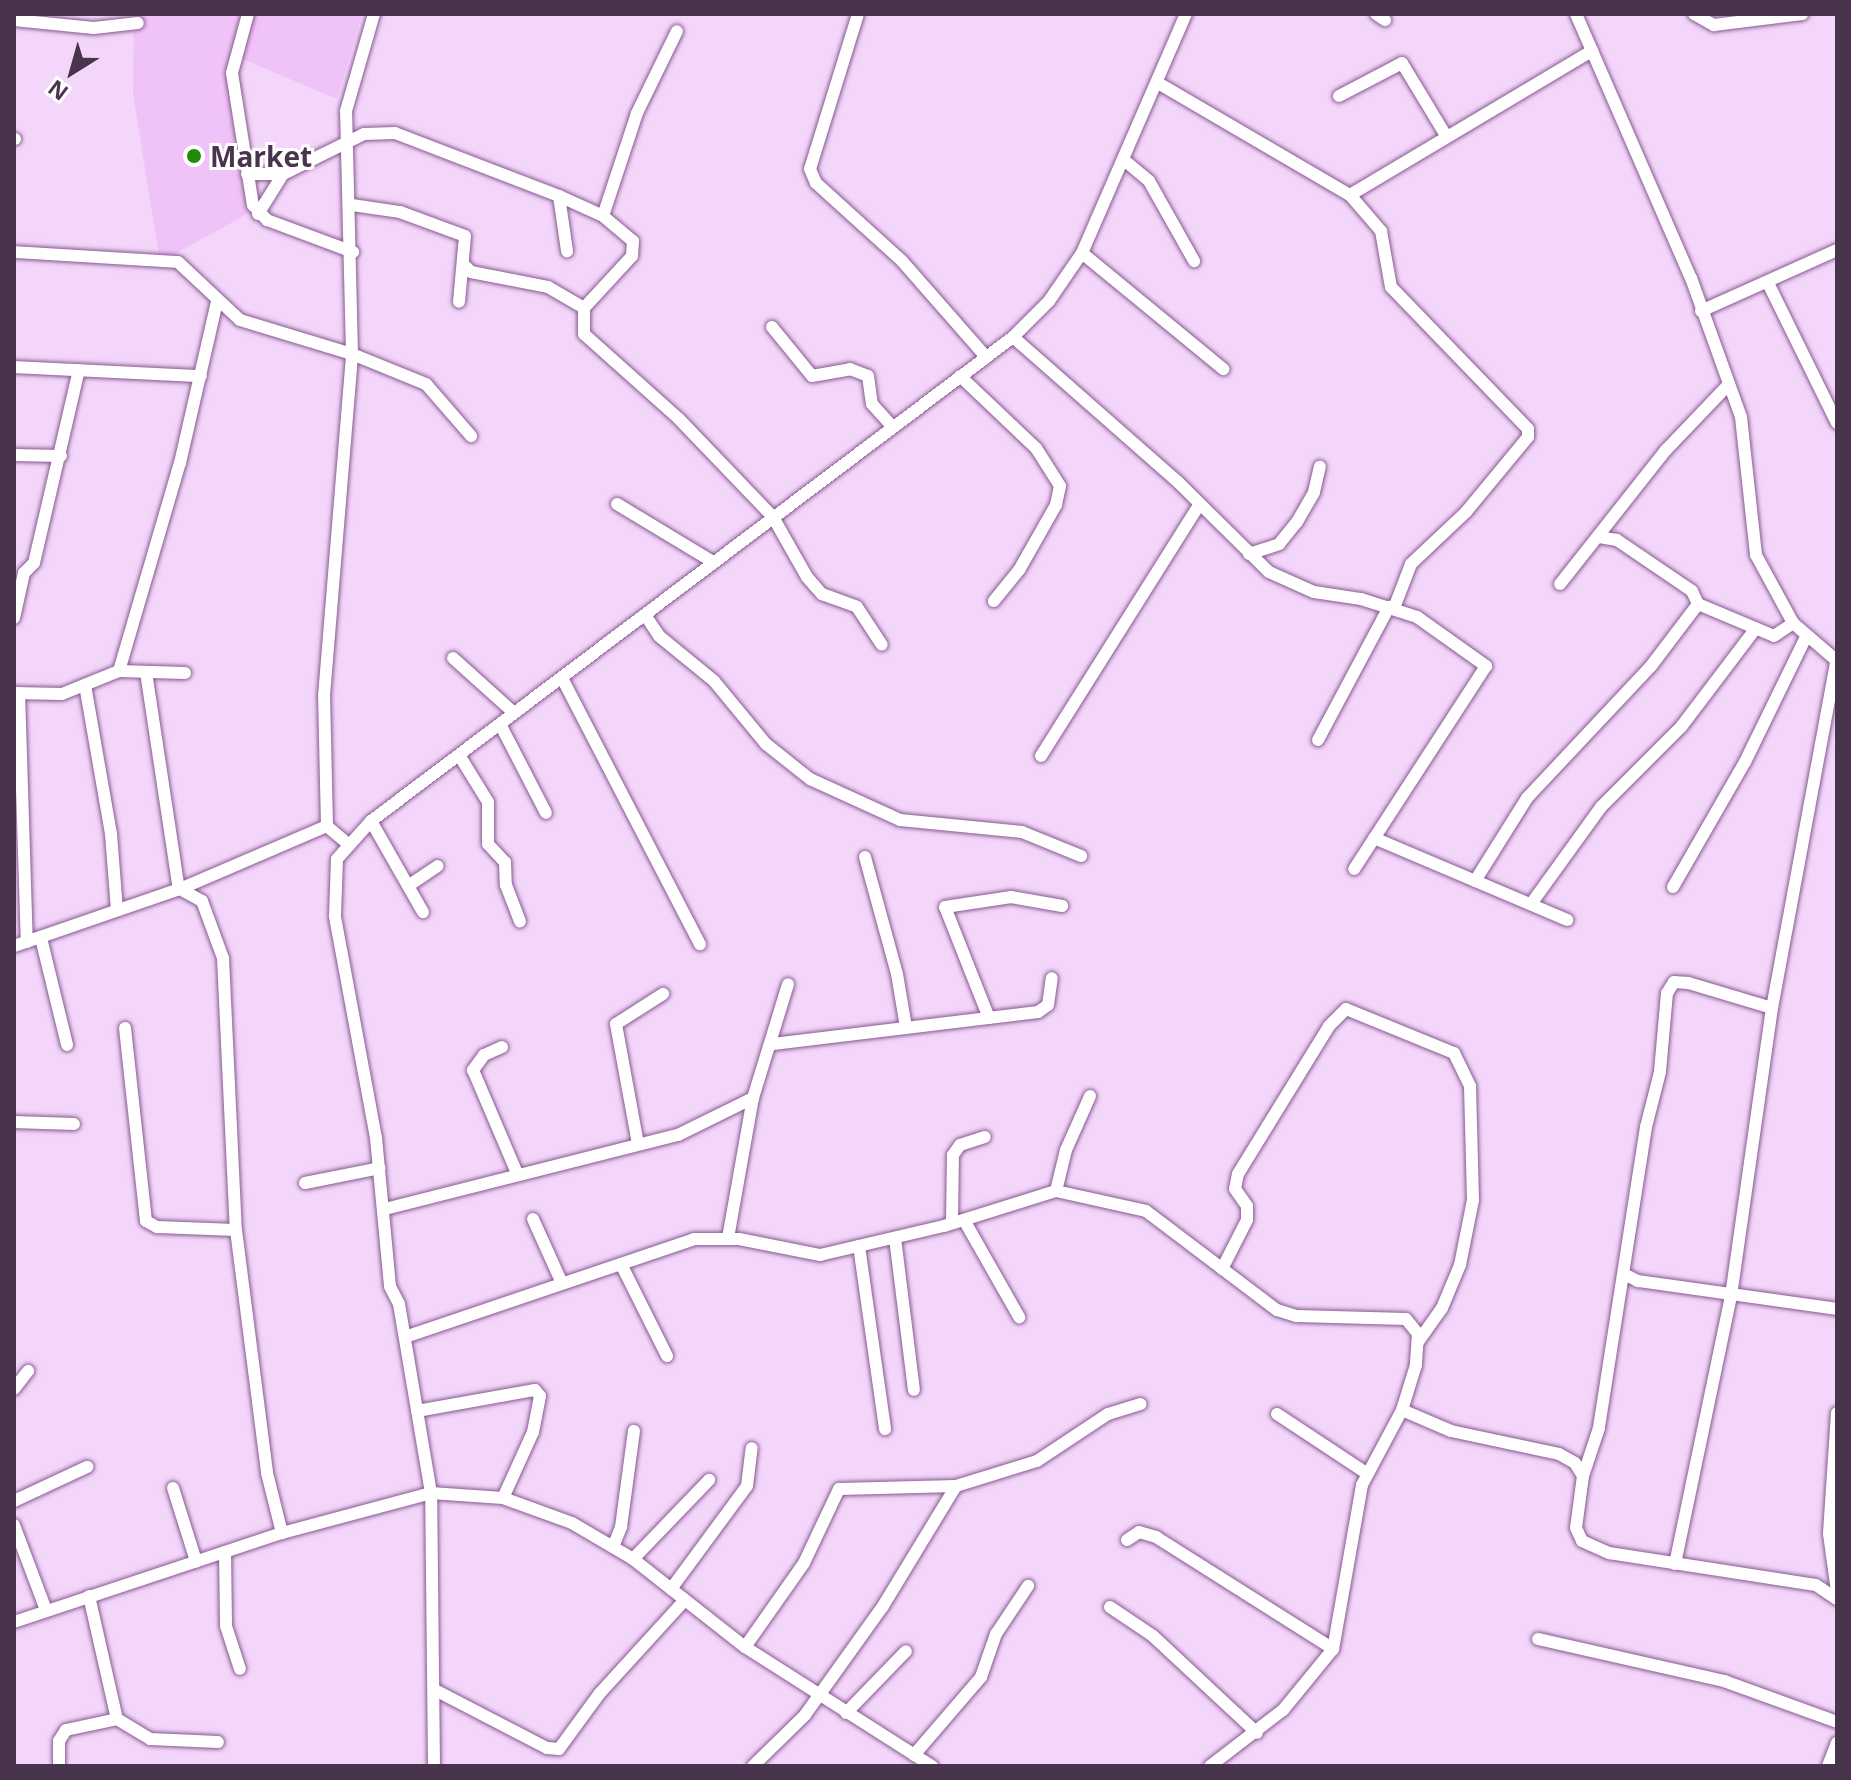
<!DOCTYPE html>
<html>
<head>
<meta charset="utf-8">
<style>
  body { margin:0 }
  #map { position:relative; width:1851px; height:1780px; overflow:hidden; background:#f4d6fa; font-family:"Open Sans",sans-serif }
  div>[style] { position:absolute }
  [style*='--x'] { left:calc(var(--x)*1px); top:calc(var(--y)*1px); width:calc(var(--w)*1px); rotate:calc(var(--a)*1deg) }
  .built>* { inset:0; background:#f0c3f8 }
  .roads { filter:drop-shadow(0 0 2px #875a90) drop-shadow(0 0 2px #875a90) }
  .minor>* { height:12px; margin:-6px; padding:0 6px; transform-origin:6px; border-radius:6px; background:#fff }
  .dots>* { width:22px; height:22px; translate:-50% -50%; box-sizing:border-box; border:4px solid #fff; border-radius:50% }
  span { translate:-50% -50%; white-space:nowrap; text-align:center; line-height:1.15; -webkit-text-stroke:6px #fff; paint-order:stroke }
  .poi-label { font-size:28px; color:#48344c; font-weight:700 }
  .left { translate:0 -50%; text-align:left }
  .frame { position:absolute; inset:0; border:16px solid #48344c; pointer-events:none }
  .north { position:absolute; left:32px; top:32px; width:80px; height:80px; -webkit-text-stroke:6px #fff; paint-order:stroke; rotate:217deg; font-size:22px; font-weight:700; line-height:32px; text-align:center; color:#48344c }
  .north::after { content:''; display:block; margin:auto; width:28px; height:36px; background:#48344c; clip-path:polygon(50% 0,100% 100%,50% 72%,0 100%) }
</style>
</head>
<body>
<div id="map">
  <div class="built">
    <i style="clip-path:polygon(134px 14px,362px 14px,337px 99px,240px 58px,249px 213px,160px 262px,133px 94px)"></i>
  </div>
  <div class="roads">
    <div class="minor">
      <i style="--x:248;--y:14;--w:61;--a:105.2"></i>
      <i style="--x:232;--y:73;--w:134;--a:81"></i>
      <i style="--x:253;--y:205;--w:21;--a:47"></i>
      <i style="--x:267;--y:220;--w:92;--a:20.4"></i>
      <i style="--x:858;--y:14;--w:162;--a:107.2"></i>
      <i style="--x:810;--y:169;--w:15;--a:67"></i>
      <i style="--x:816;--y:183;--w:116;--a:42.2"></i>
      <i style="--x:902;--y:261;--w:128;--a:48.8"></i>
      <i style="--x:1376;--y:14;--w:11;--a:34"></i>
      <i style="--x:1576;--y:14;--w:288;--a:66.5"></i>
      <i style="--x:1691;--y:278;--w:148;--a:70.2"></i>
      <i style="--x:1741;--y:417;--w:139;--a:83.8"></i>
      <i style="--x:1756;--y:555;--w:77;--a:61.4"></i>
      <i style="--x:1793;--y:623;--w:58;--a:40.8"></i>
      <i style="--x:1694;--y:14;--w:23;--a:29"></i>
      <i style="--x:1714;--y:25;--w:89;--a:-7.1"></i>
      <i style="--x:14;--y:20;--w:80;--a:5.7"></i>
      <i style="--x:94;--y:28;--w:44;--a:-6.5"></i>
      <i style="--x:1158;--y:83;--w:222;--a:30.3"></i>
      <i style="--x:1350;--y:195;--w:48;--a:49.3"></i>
      <i style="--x:1381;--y:231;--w:57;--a:79.9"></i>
      <i style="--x:1391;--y:287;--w:197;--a:46"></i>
      <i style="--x:1528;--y:429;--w:8;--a:90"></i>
      <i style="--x:1528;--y:437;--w:97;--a:129.6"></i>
      <i style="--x:1466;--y:512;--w:76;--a:136.6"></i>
      <i style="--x:1411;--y:564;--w:47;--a:111.1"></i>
      <i style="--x:1339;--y:96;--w:71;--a:-27.6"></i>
      <i style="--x:1402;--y:63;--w:83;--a:58.8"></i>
      <i style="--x:14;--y:139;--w:1;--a:0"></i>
      <i style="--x:1124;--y:160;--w:33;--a:40"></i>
      <i style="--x:1149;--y:181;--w:92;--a:60.6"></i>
      <i style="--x:247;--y:174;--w:36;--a:0"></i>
      <i style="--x:283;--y:174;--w:90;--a:-26.3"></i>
      <i style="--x:364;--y:134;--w:31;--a:-2"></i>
      <i style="--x:395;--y:133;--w:176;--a:21"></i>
      <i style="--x:559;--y:196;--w:56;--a:81.7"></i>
      <i style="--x:1350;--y:195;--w:282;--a:-30.8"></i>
      <i style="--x:559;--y:196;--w:48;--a:24.4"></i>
      <i style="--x:603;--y:216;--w:39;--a:40"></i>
      <i style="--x:633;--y:241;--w:15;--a:94"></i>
      <i style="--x:632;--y:256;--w:71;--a:132.7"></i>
      <i style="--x:584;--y:308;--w:26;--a:90"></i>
      <i style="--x:584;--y:334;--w:127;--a:41.8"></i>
      <i style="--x:679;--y:419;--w:136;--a:46.2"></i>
      <i style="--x:773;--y:517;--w:69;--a:60.5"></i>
      <i style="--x:807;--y:577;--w:23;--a:49"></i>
      <i style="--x:822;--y:594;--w:37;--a:20"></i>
      <i style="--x:857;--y:607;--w:45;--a:56.7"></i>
      <i style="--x:352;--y:205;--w:49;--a:8.3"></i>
      <i style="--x:400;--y:212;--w:69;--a:20.3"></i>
      <i style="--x:465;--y:236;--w:66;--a:95.2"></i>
      <i style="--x:258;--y:214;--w:47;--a:-58"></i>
      <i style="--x:603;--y:216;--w:108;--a:-71.7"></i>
      <i style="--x:637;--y:113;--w:91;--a:-64"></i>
      <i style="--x:14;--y:252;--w:164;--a:3.5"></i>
      <i style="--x:178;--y:262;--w:85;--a:43.1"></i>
      <i style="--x:240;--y:320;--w:117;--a:16.9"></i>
      <i style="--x:352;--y:354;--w:80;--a:22.1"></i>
      <i style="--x:426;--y:384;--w:69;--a:49.1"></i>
      <i style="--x:1082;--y:253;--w:183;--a:39.4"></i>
      <i style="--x:464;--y:265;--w:10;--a:45"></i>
      <i style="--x:471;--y:272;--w:78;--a:11"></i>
      <i style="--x:548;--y:287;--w:42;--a:30.3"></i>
      <i style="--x:1768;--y:283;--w:156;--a:63.8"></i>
      <i style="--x:1701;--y:311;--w:149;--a:-24.2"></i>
      <i style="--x:772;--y:327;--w:63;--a:50.8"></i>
      <i style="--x:812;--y:376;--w:39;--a:-10"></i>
      <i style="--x:850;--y:369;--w:19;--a:21"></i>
      <i style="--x:868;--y:376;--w:28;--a:82"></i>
      <i style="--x:872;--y:404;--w:31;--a:48"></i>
      <i style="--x:1013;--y:337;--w:220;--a:41.3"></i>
      <i style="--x:1178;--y:482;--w:128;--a:44.7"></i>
      <i style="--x:1269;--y:572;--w:49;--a:24"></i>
      <i style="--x:1314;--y:592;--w:48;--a:8.5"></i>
      <i style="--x:1361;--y:599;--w:59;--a:17.8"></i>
      <i style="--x:1417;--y:617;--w:85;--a:35.4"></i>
      <i style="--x:1486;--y:666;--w:242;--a:123"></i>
      <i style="--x:14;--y:367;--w:187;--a:2.8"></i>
      <i style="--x:960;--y:376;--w:105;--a:43.5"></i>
      <i style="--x:1036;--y:448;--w:45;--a:57.7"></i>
      <i style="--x:1060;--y:486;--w:19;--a:102"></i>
      <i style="--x:1056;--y:505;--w:75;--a:119.6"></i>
      <i style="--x:1019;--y:570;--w:40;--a:129"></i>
      <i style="--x:14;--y:455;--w:47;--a:1.2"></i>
      <i style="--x:617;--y:504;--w:112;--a:31.1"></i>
      <i style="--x:1249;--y:554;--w:32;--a:-18"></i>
      <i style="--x:1279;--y:544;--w:28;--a:-51"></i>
      <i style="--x:1297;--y:522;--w:34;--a:-60"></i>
      <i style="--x:1314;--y:492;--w:26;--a:-77"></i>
      <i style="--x:1560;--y:584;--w:171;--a:-51.7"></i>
      <i style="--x:1666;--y:450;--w:91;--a:-46.3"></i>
      <i style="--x:1698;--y:604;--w:82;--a:22.8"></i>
      <i style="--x:1774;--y:636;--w:23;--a:-34"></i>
      <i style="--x:645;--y:615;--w:25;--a:56"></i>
      <i style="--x:659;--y:636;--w:71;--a:39.3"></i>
      <i style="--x:714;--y:681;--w:82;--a:50.5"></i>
      <i style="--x:766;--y:744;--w:56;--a:38.5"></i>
      <i style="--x:810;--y:779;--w:99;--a:24.5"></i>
      <i style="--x:900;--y:820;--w:123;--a:5.6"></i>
      <i style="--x:1022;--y:832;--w:64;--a:22.1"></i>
      <i style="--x:14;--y:618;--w:46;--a:-77.5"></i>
      <i style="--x:24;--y:573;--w:14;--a:-45"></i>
      <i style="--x:34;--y:563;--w:198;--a:-76.9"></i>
      <i style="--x:453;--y:658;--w:82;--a:42"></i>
      <i style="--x:119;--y:671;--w:217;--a:-73.7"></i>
      <i style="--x:180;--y:463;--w:165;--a:-77.1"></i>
      <i style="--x:146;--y:672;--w:219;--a:81.4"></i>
      <i style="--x:562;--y:678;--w:300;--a:62.6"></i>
      <i style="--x:85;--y:685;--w:151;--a:80.1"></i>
      <i style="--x:111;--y:834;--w:76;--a:85.5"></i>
      <i style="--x:14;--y:693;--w:48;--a:1.2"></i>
      <i style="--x:62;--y:694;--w:61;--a:-22"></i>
      <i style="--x:119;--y:671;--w:66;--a:1.7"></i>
      <i style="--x:19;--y:693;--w:249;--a:88.2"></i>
      <i style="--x:500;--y:724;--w:100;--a:62.7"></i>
      <i style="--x:1318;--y:740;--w:151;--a:-61.9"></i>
      <i style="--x:459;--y:755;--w:55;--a:58.3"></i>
      <i style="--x:488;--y:802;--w:42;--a:90"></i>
      <i style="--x:488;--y:844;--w:25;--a:47"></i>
      <i style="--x:505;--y:862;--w:23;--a:88"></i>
      <i style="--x:506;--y:885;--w:39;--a:69"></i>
      <i style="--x:1041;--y:756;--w:298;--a:-57.8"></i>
      <i style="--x:371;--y:821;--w:105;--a:60.3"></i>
      <i style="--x:1374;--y:838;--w:210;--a:23"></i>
      <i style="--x:347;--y:843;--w:26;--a:-140"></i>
      <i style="--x:327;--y:826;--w:130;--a:-91.3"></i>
      <i style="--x:324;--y:696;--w:343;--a:-85.3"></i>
      <i style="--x:352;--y:354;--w:243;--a:-91.4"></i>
      <i style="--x:346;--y:111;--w:101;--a:-73.9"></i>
      <i style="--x:865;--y:857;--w:121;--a:74.7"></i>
      <i style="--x:897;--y:974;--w:54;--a:80.4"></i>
      <i style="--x:1475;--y:881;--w:98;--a:-57.9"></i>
      <i style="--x:1527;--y:798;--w:181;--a:-46.8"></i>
      <i style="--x:1651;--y:666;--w:78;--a:-52.8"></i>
      <i style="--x:1698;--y:604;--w:14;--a:-115"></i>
      <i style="--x:1692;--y:591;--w:91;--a:-145.8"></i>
      <i style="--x:1617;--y:540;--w:18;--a:-171"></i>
      <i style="--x:411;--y:884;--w:32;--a:-34"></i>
      <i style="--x:1673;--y:887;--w:144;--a:-60.1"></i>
      <i style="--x:1745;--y:762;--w:139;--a:-64"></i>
      <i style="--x:180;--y:889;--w:25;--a:29"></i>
      <i style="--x:202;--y:901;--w:61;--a:69.8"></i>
      <i style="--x:223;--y:958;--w:272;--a:87.3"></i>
      <i style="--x:236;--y:1230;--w:245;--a:82.7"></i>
      <i style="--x:267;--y:1473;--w:62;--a:76"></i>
      <i style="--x:1531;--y:904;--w:120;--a:-54.2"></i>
      <i style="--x:1601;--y:807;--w:113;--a:-45"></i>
      <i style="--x:1681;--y:727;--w:119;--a:-52.8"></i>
      <i style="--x:41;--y:938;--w:110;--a:76.3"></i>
      <i style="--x:14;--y:946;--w:176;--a:-19"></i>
      <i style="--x:180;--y:889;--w:160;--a:-23.2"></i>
      <i style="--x:1772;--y:1008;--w:88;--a:-163.4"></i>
      <i style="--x:1688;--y:983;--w:14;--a:-176"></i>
      <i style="--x:1674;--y:982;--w:13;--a:122"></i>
      <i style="--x:1667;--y:993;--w:79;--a:95.1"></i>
      <i style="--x:1660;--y:1072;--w:57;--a:104.3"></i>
      <i style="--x:1646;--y:1127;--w:305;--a:98.9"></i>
      <i style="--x:1599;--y:1428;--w:51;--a:108.4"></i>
      <i style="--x:1583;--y:1476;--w:52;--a:97.7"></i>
      <i style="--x:1576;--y:1528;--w:14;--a:65"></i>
      <i style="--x:1582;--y:1541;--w:30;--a:24"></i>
      <i style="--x:1609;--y:1553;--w:209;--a:8.8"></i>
      <i style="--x:1816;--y:1585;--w:25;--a:34"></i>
      <i style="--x:989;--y:1018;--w:119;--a:-111.6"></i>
      <i style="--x:945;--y:907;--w:67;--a:-8.6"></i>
      <i style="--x:1011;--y:897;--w:52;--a:10"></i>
      <i style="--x:125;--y:1028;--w:194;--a:83.8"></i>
      <i style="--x:146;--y:1221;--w:13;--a:29"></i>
      <i style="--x:157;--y:1227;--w:79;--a:2.2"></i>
      <i style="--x:773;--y:1044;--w:267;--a:-6.9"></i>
      <i style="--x:1038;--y:1012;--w:12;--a:-35"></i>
      <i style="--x:1048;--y:1005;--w:27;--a:-82"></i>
      <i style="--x:502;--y:1047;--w:20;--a:156"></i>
      <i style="--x:484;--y:1055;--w:19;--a:126"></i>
      <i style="--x:473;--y:1070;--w:112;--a:66.9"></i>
      <i style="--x:14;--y:1122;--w:60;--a:1.9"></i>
      <i style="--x:638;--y:1144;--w:122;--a:-100.4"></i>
      <i style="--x:616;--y:1024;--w:56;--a:-32.6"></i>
      <i style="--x:305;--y:1183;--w:76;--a:-11.3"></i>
      <i style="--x:1056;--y:1191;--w:42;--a:-76.3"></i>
      <i style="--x:1066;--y:1150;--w:59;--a:-66"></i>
      <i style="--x:385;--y:1209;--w:302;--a:-14.2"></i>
      <i style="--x:678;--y:1135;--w:84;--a:-26.3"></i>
      <i style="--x:533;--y:1219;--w:68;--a:65.7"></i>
      <i style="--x:964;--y:1220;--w:112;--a:60.4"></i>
      <i style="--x:952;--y:1223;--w:68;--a:-89.2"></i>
      <i style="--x:953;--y:1155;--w:12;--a:-55"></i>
      <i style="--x:960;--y:1145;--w:26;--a:-18"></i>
      <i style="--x:728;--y:1238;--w:142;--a:-79.9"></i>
      <i style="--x:753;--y:1098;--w:119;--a:-72.9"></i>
      <i style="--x:895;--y:1238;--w:153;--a:82.9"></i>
      <i style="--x:859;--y:1246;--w:185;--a:81.9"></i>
      <i style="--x:621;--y:1264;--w:103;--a:63.4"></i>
      <i style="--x:1222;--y:1269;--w:55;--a:-63"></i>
      <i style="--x:1247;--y:1220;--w:14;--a:-90"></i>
      <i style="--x:1247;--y:1206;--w:21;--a:-125"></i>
      <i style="--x:1235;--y:1189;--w:15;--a:-79"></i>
      <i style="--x:1238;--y:1174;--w:174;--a:-58.4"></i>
      <i style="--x:1329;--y:1026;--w:24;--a:-45"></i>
      <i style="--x:1346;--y:1009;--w:117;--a:22.2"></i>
      <i style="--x:1454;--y:1053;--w:37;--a:64"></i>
      <i style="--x:1470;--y:1086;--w:114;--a:88.5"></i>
      <i style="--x:1473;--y:1200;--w:66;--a:101.3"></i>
      <i style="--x:1460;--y:1265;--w:47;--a:112.7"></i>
      <i style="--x:1442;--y:1308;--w:42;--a:125.2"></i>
      <i style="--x:1624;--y:1274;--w:16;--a:27"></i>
      <i style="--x:1638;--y:1281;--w:201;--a:8"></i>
      <i style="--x:405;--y:1337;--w:305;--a:-18.7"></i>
      <i style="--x:694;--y:1239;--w:45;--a:0"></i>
      <i style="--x:739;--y:1239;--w:83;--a:11.2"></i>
      <i style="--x:820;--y:1255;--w:127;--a:-13.2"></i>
      <i style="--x:944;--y:1226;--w:117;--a:-17.4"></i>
      <i style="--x:1056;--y:1191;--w:92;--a:12.5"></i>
      <i style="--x:1146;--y:1211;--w:164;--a:37.1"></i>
      <i style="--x:1277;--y:1310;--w:21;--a:17"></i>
      <i style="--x:1297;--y:1316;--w:109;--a:1.6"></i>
      <i style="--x:1406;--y:1319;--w:19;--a:51"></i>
      <i style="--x:1418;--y:1334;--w:31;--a:94"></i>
      <i style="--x:1416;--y:1365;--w:47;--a:107.3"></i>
      <i style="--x:1402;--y:1410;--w:85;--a:118.1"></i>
      <i style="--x:1362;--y:1485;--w:167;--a:100"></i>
      <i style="--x:1333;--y:1649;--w:79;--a:129.3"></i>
      <i style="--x:1283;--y:1710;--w:92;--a:142.5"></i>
      <i style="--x:14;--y:1389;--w:23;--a:-52"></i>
      <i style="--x:1402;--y:1410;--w:53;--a:23.2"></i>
      <i style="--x:1451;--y:1431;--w:110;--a:12"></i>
      <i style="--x:1559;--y:1454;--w:18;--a:29"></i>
      <i style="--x:1575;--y:1463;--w:15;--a:58"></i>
      <i style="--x:417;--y:1411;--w:120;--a:-10.1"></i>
      <i style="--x:535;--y:1390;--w:8;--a:50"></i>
      <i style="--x:540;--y:1396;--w:37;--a:101"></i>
      <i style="--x:533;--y:1432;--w:72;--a:114.4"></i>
      <i style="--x:1837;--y:1413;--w:121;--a:93.8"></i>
      <i style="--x:1829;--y:1534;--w:59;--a:82.1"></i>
      <i style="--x:1277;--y:1414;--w:107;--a:33.5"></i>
      <i style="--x:173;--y:1488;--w:77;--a:72.5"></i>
      <i style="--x:14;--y:1501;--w:81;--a:-25"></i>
      <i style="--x:14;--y:1525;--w:91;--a:69.4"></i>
      <i style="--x:1127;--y:1540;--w:14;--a:-34"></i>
      <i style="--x:1139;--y:1532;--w:18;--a:16"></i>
      <i style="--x:1156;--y:1537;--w:209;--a:32.3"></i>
      <i style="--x:613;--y:1547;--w:22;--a:-68"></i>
      <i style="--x:621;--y:1527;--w:97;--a:-82.3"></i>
      <i style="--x:225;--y:1552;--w:74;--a:89.2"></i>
      <i style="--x:226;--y:1626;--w:45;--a:72"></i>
      <i style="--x:633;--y:1559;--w:110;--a:-46.1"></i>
      <i style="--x:1675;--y:1564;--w:274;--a:-78.2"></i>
      <i style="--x:1731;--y:1296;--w:291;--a:-81.9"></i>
      <i style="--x:1772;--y:1008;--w:353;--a:-79.5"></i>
      <i style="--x:671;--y:1589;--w:128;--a:-53.6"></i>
      <i style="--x:747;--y:1486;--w:38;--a:-83"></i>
      <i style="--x:89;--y:1596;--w:126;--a:77.2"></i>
      <i style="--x:117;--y:1719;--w:39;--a:31"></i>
      <i style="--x:150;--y:1739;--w:68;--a:2.5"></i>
      <i style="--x:1110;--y:1607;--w:52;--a:34"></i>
      <i style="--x:1153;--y:1636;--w:142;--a:43"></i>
      <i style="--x:14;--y:1622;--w:282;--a:-18.4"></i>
      <i style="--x:282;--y:1533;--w:154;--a:-15"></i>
      <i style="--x:431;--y:1493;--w:72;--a:4"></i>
      <i style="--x:503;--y:1498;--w:73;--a:19.9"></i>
      <i style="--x:572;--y:1523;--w:71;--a:30.5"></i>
      <i style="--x:633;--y:1559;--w:142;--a:38.2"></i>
      <i style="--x:745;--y:1647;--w:222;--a:32.5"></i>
      <i style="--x:1538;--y:1639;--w:191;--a:12.7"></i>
      <i style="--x:1724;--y:1681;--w:120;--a:19.9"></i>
      <i style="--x:745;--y:1647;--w:103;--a:-54.9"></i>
      <i style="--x:804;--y:1563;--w:82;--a:-64.7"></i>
      <i style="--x:839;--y:1489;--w:117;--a:-1.5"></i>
      <i style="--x:956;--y:1486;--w:85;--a:-17.2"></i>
      <i style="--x:1037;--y:1461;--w:85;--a:-33.5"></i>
      <i style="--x:1108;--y:1414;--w:34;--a:-17"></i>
      <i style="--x:435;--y:1690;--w:126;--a:27.4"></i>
      <i style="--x:547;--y:1748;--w:12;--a:5"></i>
      <i style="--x:559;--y:1749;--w:69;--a:-53.8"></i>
      <i style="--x:600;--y:1693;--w:126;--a:-47.6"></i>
      <i style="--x:846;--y:1713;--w:86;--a:-45.9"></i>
      <i style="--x:914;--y:1755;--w:103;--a:-49.3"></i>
      <i style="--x:981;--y:1677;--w:46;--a:-70.8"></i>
      <i style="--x:996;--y:1634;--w:58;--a:-56.3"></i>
      <i style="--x:59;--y:1766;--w:25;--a:-90"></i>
      <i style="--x:59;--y:1741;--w:13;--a:-58"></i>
      <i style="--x:66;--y:1730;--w:52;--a:-12.2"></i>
      <i style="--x:434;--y:1766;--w:273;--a:-90.6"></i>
      <i style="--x:431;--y:1493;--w:192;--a:-99.6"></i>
      <i style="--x:399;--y:1304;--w:20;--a:-117"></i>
      <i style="--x:390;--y:1286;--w:149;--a:-95.4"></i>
      <i style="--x:376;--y:1138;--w:226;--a:-100.5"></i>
      <i style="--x:335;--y:916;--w:57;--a:-88"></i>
      <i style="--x:337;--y:859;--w:51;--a:-48.2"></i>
      <i style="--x:371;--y:821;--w:804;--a:-37.01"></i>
      <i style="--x:1013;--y:337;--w:51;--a:-45"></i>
      <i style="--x:1049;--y:301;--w:58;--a:-55.5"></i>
      <i style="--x:1082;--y:253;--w:261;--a:-66.5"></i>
      <i style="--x:753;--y:1766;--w:73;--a:-44.4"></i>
      <i style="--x:805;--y:1715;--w:134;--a:-54.4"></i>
      <i style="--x:883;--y:1606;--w:140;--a:-58.7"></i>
      <i style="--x:1828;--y:1766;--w:25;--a:-69"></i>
    </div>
  </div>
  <div class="dots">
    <i style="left:194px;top:156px;background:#218b07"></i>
  </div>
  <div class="poi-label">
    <span class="left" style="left:210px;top:156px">Market</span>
  </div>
  <div class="frame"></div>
  <div class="north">N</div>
</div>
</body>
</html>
